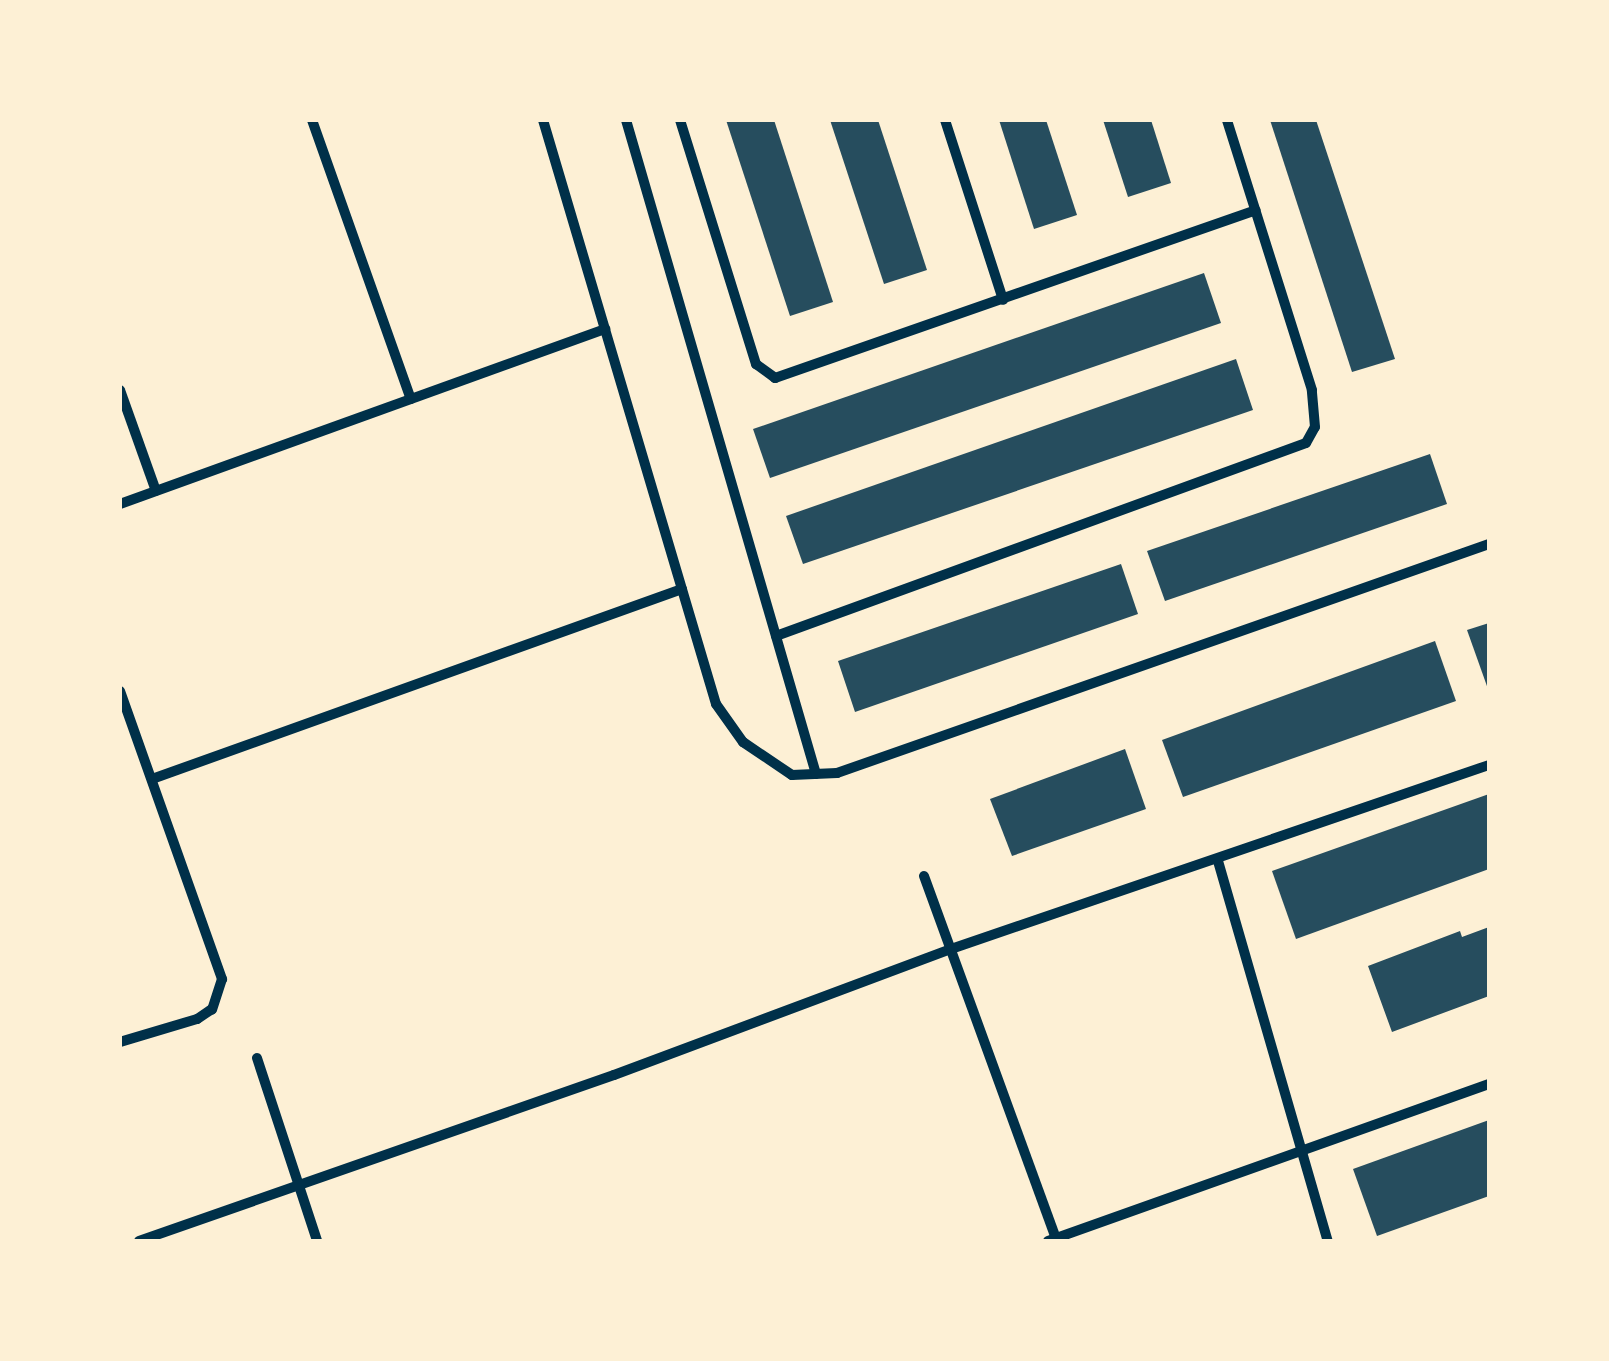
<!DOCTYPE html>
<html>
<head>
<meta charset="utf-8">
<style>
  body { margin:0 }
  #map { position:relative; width:1609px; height:1361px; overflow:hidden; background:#fdf0d5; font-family:"Open Sans",sans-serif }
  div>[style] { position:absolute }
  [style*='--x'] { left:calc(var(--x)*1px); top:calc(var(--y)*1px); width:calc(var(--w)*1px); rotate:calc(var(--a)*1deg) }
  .building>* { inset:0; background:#264d5e }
  .minor>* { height:10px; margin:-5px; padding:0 5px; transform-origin:5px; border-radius:5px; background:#003049 }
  span { translate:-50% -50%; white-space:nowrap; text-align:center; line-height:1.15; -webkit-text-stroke:9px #fdf0d5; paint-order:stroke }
  .frame { position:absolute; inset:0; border:122px solid #fdf0d5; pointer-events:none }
</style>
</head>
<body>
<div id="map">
  <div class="building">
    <i style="clip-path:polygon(726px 120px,774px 120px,833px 302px,790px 316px)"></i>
    <i style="clip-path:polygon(830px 120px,878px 120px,927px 270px,884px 284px)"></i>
    <i style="clip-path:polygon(999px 120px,1046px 120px,1077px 215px,1034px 229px)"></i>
    <i style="clip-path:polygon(1103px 120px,1151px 120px,1171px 183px,1128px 197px)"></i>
    <i style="clip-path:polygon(1270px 120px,1316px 120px,1395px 359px,1352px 372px)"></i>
    <i style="clip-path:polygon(1204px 273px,1221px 323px,770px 478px,753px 429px)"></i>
    <i style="clip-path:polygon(1236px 359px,1253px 410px,803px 564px,786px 516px)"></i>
    <i style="clip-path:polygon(1430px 454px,1447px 504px,1165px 601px,1147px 551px)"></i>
    <i style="clip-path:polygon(1121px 564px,1138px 614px,855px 712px,838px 661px)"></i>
    <i style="clip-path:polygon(1489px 623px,1489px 689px,1488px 689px,1467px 630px)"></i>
    <i style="clip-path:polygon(1435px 641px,1456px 701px,1183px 797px,1162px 740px)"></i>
    <i style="clip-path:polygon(1125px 749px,1146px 809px,1012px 856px,990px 799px)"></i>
    <i style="clip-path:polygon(1489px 794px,1489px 869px,1296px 939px,1272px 871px)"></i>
    <i style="clip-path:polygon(1489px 927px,1489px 996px,1392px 1032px,1368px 966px,1460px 931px,1462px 937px)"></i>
    <i style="clip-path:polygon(1489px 1120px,1489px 1196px,1377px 1236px,1353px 1169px)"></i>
  </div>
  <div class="minor">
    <i style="--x:312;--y:120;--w:296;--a:70.5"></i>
    <i style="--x:543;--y:120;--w:609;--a:73.5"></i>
    <i style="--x:716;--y:704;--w:47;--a:54.6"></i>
    <i style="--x:743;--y:742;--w:59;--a:34"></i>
    <i style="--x:792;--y:775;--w:45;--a:-2.5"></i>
    <i style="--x:837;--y:773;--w:691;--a:-19.35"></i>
    <i style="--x:626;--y:120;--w:681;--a:73.8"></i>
    <i style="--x:680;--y:120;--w:256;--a:72.7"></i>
    <i style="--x:756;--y:364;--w:24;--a:36"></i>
    <i style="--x:775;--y:378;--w:509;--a:-19.25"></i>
    <i style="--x:945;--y:120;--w:189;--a:72.1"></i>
    <i style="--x:120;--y:390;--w:107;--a:70.4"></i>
    <i style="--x:120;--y:504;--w:516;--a:-19.84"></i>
    <i style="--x:776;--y:636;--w:564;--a:-20.01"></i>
    <i style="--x:1306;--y:443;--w:18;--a:-61"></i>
    <i style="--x:1315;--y:427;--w:37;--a:-95"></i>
    <i style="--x:1312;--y:390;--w:283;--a:-107.5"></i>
    <i style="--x:120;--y:691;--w:306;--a:70.5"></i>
    <i style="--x:222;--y:979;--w:32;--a:108"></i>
    <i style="--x:212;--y:1009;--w:18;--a:146"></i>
    <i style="--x:197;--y:1019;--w:80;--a:163.4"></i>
    <i style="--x:152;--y:779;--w:563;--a:-19.72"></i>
    <i style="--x:1218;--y:861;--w:396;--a:73.9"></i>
    <i style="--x:924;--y:876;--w:385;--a:70"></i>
    <i style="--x:257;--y:1058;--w:193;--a:71.8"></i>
    <i style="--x:139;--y:1241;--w:503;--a:-19.26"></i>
    <i style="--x:614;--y:1075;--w:360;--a:-20.5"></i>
    <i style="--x:951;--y:949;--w:569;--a:-18.88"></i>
    <i style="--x:1048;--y:1241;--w:468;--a:-19.6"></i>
  </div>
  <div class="frame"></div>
</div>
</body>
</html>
